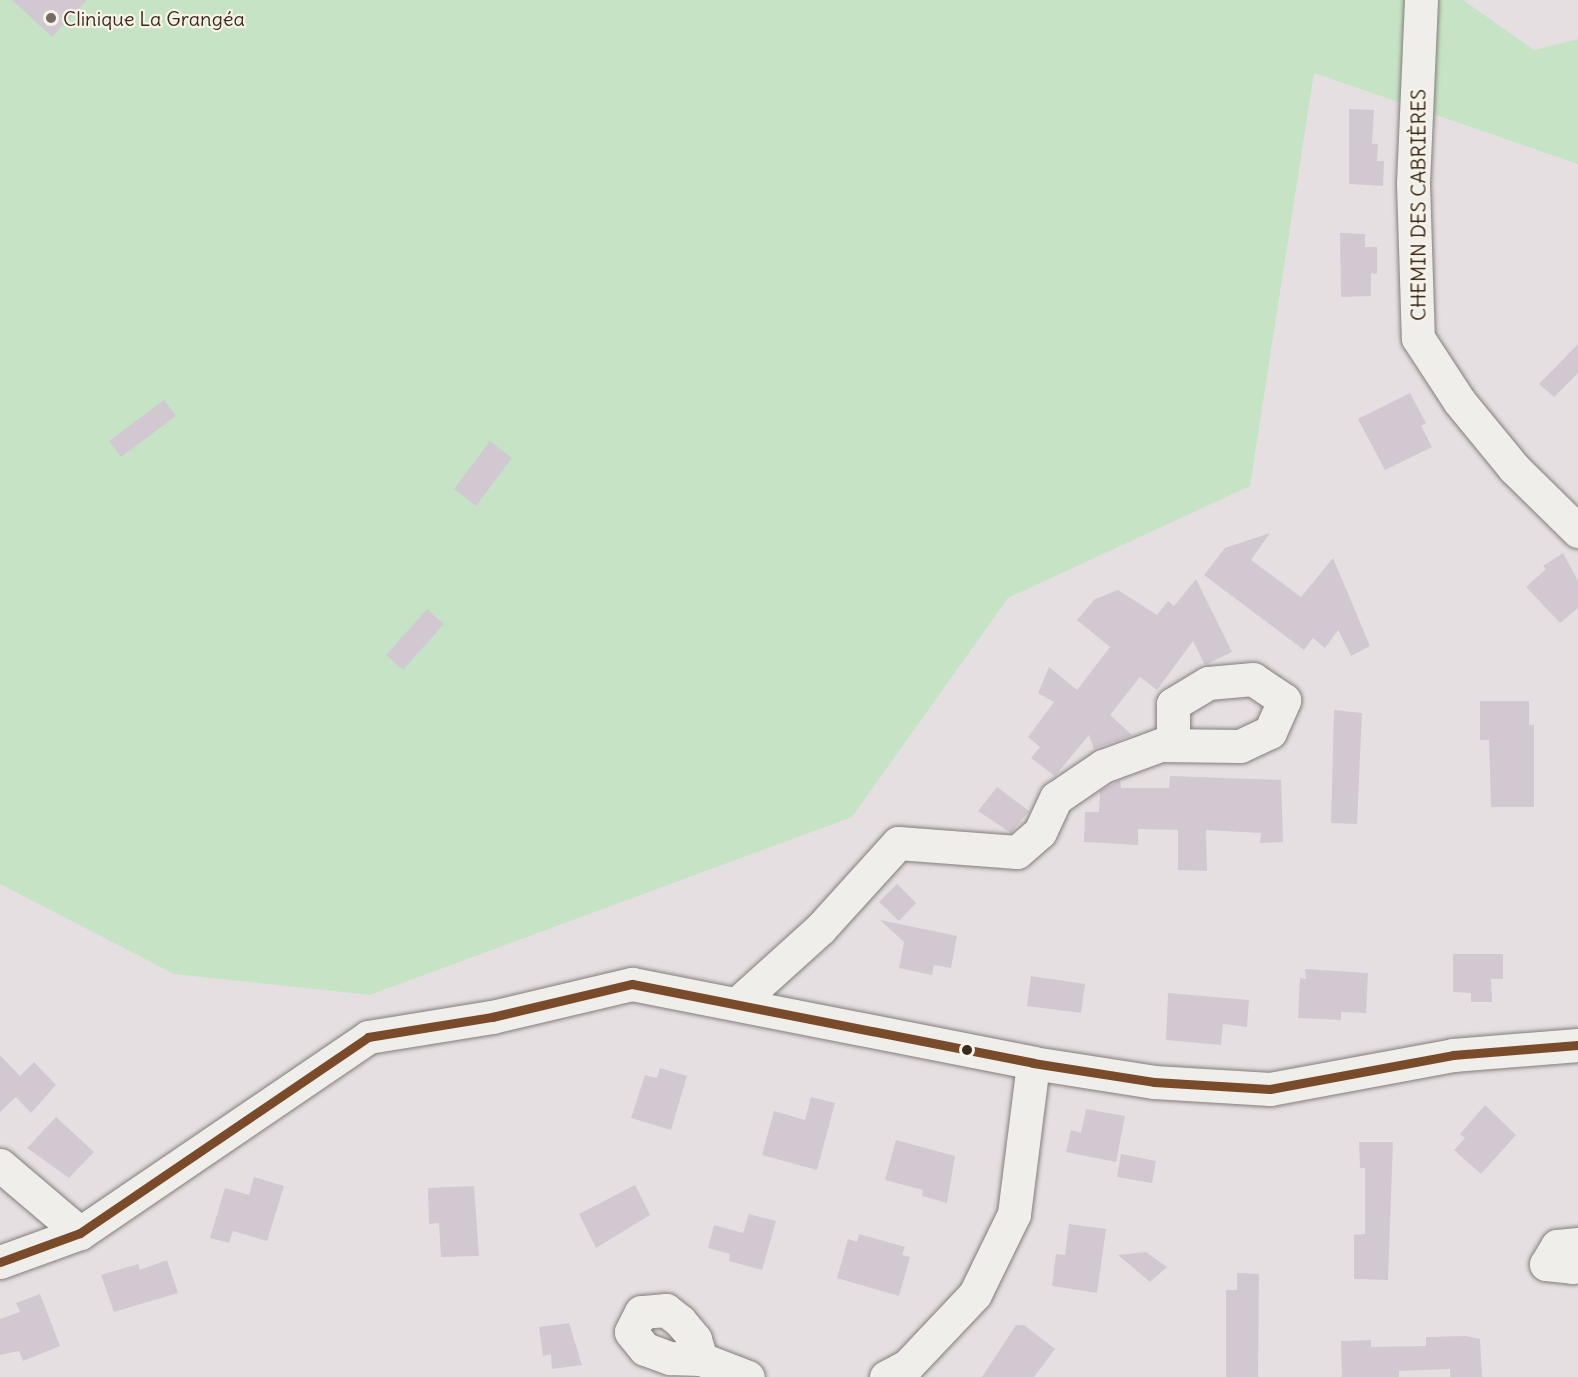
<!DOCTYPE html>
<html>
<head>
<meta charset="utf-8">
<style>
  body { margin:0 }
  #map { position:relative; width:1578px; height:1377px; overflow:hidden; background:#e6dfe2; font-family:Delius,sans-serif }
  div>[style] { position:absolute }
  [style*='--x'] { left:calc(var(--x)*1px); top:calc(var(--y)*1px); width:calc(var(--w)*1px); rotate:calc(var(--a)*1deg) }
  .green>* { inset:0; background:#c6e4c5 }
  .building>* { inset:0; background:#d2c8d1 }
  .roads { filter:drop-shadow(0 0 2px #837d7b) drop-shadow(0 0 2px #837d7b) }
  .minor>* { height:33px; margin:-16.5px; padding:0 16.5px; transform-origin:16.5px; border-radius:16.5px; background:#f0eeeb }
  .bus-1>* { height:9px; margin:-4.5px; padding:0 4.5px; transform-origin:4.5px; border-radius:4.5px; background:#7a4b2a }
  .dots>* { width:16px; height:16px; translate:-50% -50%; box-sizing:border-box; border:3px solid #f7f3e8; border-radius:50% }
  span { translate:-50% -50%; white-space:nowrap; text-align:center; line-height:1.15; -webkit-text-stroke:4.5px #f7f3e8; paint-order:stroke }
  .poi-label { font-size:20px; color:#3b2a1e }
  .left { translate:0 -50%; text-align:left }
  .street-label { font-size:20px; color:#3b2a1e }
</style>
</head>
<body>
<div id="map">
  <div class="green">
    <i style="clip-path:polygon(0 0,1463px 0,1534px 50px,1578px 39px,1578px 164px,1314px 73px,1250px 486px,1008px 598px,852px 817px,370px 995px,174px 974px,0 884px)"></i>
  </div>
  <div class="building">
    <i style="clip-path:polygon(12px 0,87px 0,52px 37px)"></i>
    <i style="clip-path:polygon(1349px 109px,1374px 110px,1372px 144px,1378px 144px,1377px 161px,1384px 161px,1383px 186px,1349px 184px)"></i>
    <i style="clip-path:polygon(1340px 233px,1365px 234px,1365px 247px,1377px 247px,1377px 274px,1371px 273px,1371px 296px,1341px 297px)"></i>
    <i style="clip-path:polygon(1578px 344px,1578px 373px,1554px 397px,1539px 384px)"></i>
    <i style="clip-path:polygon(1410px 393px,1426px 423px,1421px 426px,1432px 447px,1385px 470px,1358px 419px)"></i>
    <i style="clip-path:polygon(164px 400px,176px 416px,121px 457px,109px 441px)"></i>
    <i style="clip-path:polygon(490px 441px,512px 458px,476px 506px,454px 489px)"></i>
    <i style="clip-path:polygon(1270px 533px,1251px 560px,1301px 597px,1333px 558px,1370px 646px,1351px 656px,1338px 630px,1325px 648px,1313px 638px,1304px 650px,1204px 575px,1225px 548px)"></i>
    <i style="clip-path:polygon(1563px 553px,1578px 581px,1578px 608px,1560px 623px,1526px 587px,1546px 569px,1543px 566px)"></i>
    <i style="clip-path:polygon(1196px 579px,1232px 652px,1205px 665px,1193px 641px,1157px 690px,1140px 677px,1110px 715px,1132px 735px,1094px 749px,1089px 735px,1055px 776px,1031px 758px,1040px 747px,1028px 737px,1054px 702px,1038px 693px,1049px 667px,1077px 690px,1110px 647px,1077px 620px,1095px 599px,1118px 590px,1157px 615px,1168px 601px,1174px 606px)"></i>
    <i style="clip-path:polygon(427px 609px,444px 624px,403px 670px,386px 655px)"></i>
    <i style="clip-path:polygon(1480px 701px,1529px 701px,1529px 725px,1534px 725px,1534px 807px,1491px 807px,1489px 740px,1480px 740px)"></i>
    <i style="clip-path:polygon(1334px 710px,1362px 713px,1357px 824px,1331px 823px)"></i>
    <i style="clip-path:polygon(1170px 776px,1281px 780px,1283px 842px,1260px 843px,1261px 833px,1206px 830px,1207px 871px,1178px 870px,1178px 830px,1138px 829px,1138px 845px,1084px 842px,1085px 812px,1099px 812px,1100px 791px,1120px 780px,1121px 788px,1169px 788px)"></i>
    <i style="clip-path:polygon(997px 787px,1029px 811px,1011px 833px,978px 811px)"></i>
    <i style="clip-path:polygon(897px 884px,916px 903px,899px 921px,879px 902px)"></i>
    <i style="clip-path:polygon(880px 920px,957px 936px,951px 968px,934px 965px,932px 975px,899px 968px,904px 942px)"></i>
    <i style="clip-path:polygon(1453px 954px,1503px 954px,1503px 979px,1491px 979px,1492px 1002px,1471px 1002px,1471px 993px,1453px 992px)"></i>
    <i style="clip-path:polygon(1305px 969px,1368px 973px,1366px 1013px,1341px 1012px,1341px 1020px,1298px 1018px,1300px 978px,1306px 979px)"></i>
    <i style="clip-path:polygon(1031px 976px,1085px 984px,1081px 1013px,1027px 1006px)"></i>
    <i style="clip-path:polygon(1168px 993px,1249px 1000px,1247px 1027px,1223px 1024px,1221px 1045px,1166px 1040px)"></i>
    <i style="clip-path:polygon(0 1055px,20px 1076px,34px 1062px,56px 1085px,31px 1113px,16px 1097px,0 1112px)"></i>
    <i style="clip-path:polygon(660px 1068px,687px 1076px,671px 1130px,631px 1118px,645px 1075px,657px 1078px)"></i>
    <i style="clip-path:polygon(811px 1097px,835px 1103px,817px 1170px,762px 1155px,774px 1111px,805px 1120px)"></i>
    <i style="clip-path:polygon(1485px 1105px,1516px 1135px,1481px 1174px,1454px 1150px,1465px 1138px,1460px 1134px)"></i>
    <i style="clip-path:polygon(1086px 1109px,1125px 1116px,1116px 1162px,1066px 1152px,1071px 1130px,1081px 1133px)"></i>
    <i style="clip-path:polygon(56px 1117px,94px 1152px,69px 1178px,27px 1148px)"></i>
    <i style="clip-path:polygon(896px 1140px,955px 1156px,947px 1203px,922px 1196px,923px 1190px,885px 1180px)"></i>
    <i style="clip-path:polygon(1359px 1142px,1393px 1142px,1388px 1280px,1354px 1279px,1354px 1235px,1365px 1234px,1365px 1168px,1360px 1168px)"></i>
    <i style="clip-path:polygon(1121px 1154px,1156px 1161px,1152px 1183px,1117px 1177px)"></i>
    <i style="clip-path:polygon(254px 1177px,284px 1186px,267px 1241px,233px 1231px,229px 1243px,210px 1238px,225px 1188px,249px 1195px)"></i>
    <i style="clip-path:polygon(635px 1185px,650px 1215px,596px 1248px,579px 1214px)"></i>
    <i style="clip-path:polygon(474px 1186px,479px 1256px,441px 1257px,439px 1223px,429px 1224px,428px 1188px)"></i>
    <i style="clip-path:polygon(749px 1214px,776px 1221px,762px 1270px,729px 1261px,730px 1254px,708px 1248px,714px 1225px,743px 1233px)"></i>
    <i style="clip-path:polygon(1069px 1224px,1106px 1229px,1097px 1293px,1052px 1286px,1056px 1254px,1065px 1255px)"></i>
    <i style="clip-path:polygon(859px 1234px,905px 1247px,902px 1255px,910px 1257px,899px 1296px,837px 1278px,848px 1239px,857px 1242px)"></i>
    <i style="clip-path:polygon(1146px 1252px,1167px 1267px,1150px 1282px,1118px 1255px)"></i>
    <i style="clip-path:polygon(167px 1260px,178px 1293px,114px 1312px,101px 1275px,138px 1264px,140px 1270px)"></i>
    <i style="clip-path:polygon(1237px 1273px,1259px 1274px,1258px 1377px,1226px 1377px,1226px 1290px,1237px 1290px)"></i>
    <i style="clip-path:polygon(40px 1294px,60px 1346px,23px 1361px,19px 1351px,0 1355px,0 1319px,20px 1312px,16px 1303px)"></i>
    <i style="clip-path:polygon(569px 1323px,582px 1365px,552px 1369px,551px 1354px,543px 1356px,539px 1327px)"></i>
    <i style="clip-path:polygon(1016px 1325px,1024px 1325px,1055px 1349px,1034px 1377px,982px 1377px)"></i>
    <i style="clip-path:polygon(1466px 1336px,1480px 1339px,1482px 1377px,1450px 1377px,1450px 1369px,1399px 1371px,1399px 1377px,1342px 1377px,1341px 1341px,1371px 1340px,1371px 1347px,1426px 1346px,1426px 1337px)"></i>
  </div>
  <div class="roads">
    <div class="minor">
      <i style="--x:1421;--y:0;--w:183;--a:92.5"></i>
      <i style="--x:1413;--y:183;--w:155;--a:88.2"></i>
      <i style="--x:1418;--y:338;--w:75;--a:56.9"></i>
      <i style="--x:1459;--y:401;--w:87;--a:50.6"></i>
      <i style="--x:1514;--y:468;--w:90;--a:44.5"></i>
      <i style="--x:738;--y:1003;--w:110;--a:-42.1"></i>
      <i style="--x:820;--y:929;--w:116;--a:-47.8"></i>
      <i style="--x:898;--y:843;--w:119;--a:4.3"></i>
      <i style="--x:1017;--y:852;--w:30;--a:-41"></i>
      <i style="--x:1040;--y:832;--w:38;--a:-65"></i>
      <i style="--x:1056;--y:798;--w:57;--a:-34.2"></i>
      <i style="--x:1103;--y:766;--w:61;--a:-20.2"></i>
      <i style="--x:1160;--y:745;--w:80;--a:0.7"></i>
      <i style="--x:1240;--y:746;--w:33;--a:-25"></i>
      <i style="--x:1270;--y:732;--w:35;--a:-66"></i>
      <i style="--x:1284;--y:700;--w:37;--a:-146"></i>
      <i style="--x:1253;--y:679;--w:45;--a:174.9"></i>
      <i style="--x:1208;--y:683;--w:41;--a:149"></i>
      <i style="--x:1173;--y:704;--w:41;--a:90"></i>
      <i style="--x:0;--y:1165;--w:105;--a:40.4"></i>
      <i style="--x:1578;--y:1244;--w:21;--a:175"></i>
      <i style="--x:1557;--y:1246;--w:21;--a:121"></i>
      <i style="--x:1546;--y:1264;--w:27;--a:6"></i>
      <i style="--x:1573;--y:1267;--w:6;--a:-39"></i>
      <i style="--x:0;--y:1262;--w:85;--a:-19.9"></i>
      <i style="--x:80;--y:1233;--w:348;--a:-34.2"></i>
      <i style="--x:368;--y:1037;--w:126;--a:-9.2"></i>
      <i style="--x:492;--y:1017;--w:144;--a:-13.3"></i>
      <i style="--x:632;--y:984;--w:409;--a:11.1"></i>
      <i style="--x:1033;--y:1063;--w:122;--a:8.9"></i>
      <i style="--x:1154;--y:1082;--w:116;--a:3.5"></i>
      <i style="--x:1270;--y:1089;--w:186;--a:-10.5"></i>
      <i style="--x:1453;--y:1055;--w:125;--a:-4.6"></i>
      <i style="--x:701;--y:1359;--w:21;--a:-107"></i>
      <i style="--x:695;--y:1339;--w:23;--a:-130"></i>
      <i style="--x:680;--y:1321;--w:18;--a:-142"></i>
      <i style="--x:666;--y:1310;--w:25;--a:175"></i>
      <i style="--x:641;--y:1312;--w:22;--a:117"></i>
      <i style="--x:631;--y:1332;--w:22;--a:51"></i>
      <i style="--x:645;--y:1349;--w:27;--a:20"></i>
      <i style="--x:670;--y:1358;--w:31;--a:2"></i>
      <i style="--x:701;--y:1359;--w:50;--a:21"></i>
      <i style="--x:886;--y:1377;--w:24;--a:-28"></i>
      <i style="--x:907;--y:1366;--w:99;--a:-46.6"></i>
      <i style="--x:975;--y:1294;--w:89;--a:-64"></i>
      <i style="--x:1014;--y:1214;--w:152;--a:-82.8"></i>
    </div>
  </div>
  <div class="bus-1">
    <i style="--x:0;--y:1262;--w:85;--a:-19.9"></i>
    <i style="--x:80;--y:1233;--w:348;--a:-34.2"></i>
    <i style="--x:368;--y:1037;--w:126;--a:-9.2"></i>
    <i style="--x:492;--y:1017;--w:144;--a:-13.3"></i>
    <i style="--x:632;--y:984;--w:409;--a:11.1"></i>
    <i style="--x:1033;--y:1063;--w:122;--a:8.9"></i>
    <i style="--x:1154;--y:1082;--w:116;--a:3.5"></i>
    <i style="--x:1270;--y:1089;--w:186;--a:-10.5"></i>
    <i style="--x:1453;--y:1055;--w:125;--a:-4.6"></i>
  </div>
  <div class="dots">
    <i style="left:51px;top:18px;background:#776963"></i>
    <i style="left:967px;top:1050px;background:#3b2a1e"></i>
  </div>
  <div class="poi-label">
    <span class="left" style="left:63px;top:18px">Clinique La Grangéa</span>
  </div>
  <div class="street-label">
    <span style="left:1418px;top:205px;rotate:-90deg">CHEMIN DES CABRIÈRES</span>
  </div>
</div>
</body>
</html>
